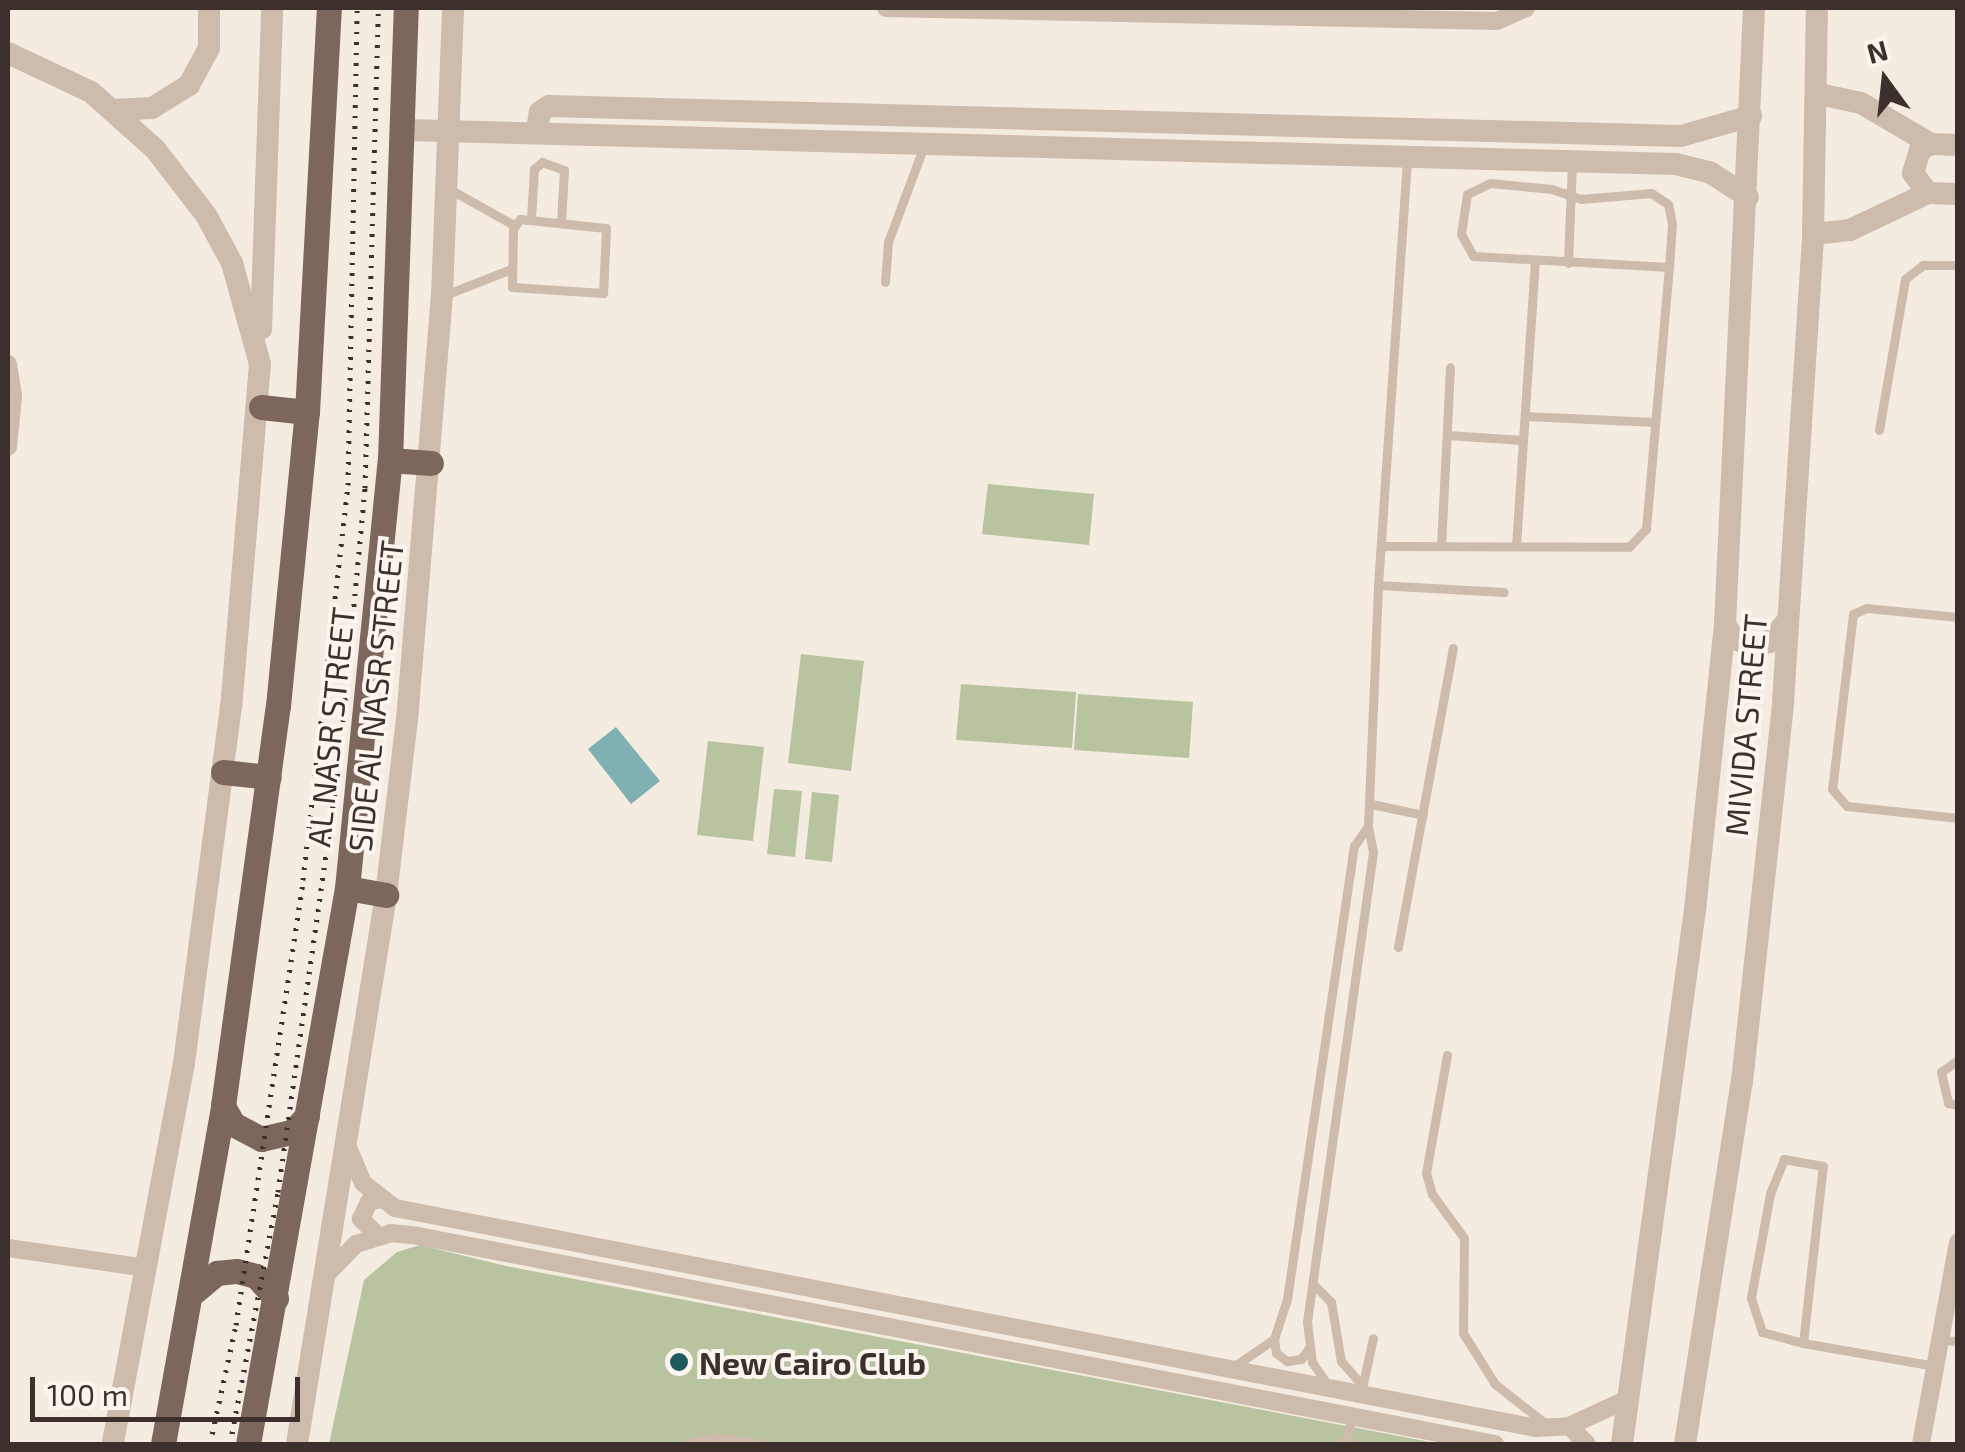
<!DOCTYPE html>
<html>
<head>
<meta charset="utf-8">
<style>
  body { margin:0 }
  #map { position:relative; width:1965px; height:1452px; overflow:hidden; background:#f4ebe1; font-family:"Exo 2",sans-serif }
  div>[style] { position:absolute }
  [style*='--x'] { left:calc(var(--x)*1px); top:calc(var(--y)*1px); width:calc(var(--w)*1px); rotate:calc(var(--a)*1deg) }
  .green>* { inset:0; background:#b8c4a0 }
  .water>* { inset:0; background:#7fb0b2 }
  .service>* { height:9px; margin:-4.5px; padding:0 4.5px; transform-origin:4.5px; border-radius:4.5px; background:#cdbbac }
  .minor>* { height:18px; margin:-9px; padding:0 9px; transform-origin:9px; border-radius:9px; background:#cdbbac }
  .tertiary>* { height:22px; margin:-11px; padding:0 11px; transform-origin:11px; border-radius:11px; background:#cdbbac }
  .primary>* { height:25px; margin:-12.5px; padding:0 12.5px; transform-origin:12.5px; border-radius:12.5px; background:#7d675c }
  .rail>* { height:5px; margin-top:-2.5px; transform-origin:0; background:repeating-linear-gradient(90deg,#3b302b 0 2.5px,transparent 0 10.5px) }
  .dots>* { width:28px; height:28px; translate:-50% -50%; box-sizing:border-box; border:5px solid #fbf5ee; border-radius:50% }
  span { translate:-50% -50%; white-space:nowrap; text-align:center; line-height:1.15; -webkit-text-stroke:8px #fbf5ee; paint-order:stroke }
  .street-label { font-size:32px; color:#3b302b }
  .poi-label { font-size:32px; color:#3b302b; font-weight:700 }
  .left { translate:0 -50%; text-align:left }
  .frame { position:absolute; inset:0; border:10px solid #3b302b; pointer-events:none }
  .north { position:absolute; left:1835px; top:30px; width:100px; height:100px; -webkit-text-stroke:8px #fbf5ee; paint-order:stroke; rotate:345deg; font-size:28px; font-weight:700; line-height:40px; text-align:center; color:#3b302b }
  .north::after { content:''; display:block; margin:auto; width:35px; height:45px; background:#3b302b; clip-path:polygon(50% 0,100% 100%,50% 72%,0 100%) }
  .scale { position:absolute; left:30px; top:1377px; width:270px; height:45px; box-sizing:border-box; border:5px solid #3b302b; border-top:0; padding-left:12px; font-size:30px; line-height:35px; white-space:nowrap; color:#3b302b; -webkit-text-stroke:8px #fbf5ee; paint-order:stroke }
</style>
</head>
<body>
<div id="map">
  <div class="green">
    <i style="clip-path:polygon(988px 484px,1094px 494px,1089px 545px,982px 534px)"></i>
    <i style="clip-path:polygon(801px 654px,864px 661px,851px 771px,788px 763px)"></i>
    <i style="clip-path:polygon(961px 684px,1076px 692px,1072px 748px,956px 740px)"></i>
    <i style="clip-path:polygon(1078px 694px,1193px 702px,1189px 758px,1074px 750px)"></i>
    <i style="clip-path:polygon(708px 741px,764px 747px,753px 841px,697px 835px)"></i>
    <i style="clip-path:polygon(774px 789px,802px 791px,795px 857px,767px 854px)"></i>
    <i style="clip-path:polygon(812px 792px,839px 795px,832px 862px,805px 859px)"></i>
    <i style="clip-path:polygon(420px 1245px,506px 1266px,1441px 1444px,329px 1444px,364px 1280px,397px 1252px)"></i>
  </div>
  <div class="water">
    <i style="clip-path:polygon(616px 727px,660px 781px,631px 804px,588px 749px)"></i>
  </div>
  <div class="service">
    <i style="--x:451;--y:190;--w:72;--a:29.1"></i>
    <i style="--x:520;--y:219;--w:86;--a:6"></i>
    <i style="--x:606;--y:228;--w:65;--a:92.6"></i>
    <i style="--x:603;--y:293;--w:91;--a:-176.2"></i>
    <i style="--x:512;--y:287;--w:58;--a:-89"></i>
    <i style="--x:513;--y:229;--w:12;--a:-55"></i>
    <i style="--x:531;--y:219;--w:50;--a:-86.6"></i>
    <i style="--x:534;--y:169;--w:11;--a:-41"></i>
    <i style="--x:542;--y:162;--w:23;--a:20"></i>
    <i style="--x:564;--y:170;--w:52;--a:93.3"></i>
    <i style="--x:1568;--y:263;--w:101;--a:-87.7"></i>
    <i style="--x:885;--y:282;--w:40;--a:-85.7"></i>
    <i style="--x:888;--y:242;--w:106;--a:-69.5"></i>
    <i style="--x:445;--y:295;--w:71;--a:-21.5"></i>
    <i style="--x:1525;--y:416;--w:130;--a:2.6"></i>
    <i style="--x:1879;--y:430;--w:153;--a:-80.2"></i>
    <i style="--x:1905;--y:279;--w:23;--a:-38"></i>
    <i style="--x:1923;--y:265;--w:35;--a:0"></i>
    <i style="--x:1447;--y:435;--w:76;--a:3.8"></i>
    <i style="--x:1382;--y:546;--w:247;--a:0.2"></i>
    <i style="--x:1629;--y:547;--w:25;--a:-47"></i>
    <i style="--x:1646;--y:529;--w:263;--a:-85"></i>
    <i style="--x:1669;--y:267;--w:43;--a:-86"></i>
    <i style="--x:1672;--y:224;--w:20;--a:-101"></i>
    <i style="--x:1668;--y:204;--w:20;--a:-147"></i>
    <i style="--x:1651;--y:193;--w:70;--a:175.1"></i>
    <i style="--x:1581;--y:199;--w:31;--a:-161"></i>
    <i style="--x:1552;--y:189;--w:62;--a:-174.5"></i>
    <i style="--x:1490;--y:183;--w:25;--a:154"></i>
    <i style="--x:1467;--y:194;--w:40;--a:98.5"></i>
    <i style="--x:1461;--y:234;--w:25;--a:61"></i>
    <i style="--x:1473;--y:256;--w:196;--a:3.2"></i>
    <i style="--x:1441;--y:546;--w:179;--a:-87.1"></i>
    <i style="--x:1516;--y:546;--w:286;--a:-86.2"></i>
    <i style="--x:1378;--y:585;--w:126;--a:3.2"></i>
    <i style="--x:1958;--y:617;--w:91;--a:-174.4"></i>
    <i style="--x:1867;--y:608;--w:15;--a:157"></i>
    <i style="--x:1853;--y:614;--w:176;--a:96.8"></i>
    <i style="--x:1832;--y:789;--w:23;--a:49"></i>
    <i style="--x:1847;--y:806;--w:112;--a:6.2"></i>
    <i style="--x:1371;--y:804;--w:53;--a:11.9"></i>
    <i style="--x:1398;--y:947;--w:304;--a:-79.6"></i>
    <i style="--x:1447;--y:1055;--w:120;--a:100.1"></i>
    <i style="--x:1426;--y:1173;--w:22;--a:74"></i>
    <i style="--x:1432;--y:1194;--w:54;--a:54"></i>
    <i style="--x:1464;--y:1238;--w:95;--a:90.6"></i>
    <i style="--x:1463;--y:1333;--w:60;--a:57.9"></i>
    <i style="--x:1495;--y:1384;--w:65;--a:38.1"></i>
    <i style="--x:1958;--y:1060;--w:21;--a:145"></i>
    <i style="--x:1941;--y:1072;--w:32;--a:77"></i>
    <i style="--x:1948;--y:1103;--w:10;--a:11"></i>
    <i style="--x:1315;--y:1286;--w:23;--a:45"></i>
    <i style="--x:1331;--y:1302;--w:60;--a:80.4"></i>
    <i style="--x:1341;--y:1361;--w:32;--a:49"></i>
    <i style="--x:1274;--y:1339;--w:14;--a:82"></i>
    <i style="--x:1276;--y:1353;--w:14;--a:36"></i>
    <i style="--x:1287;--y:1361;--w:14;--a:-8"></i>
    <i style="--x:1301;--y:1359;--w:14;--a:-54"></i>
    <i style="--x:1942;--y:1340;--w:16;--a:4"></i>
    <i style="--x:1803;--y:1343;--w:178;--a:-83.6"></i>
    <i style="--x:1823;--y:1166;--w:40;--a:-170"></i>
    <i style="--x:1784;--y:1159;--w:38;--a:112"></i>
    <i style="--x:1770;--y:1194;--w:106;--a:100.4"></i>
    <i style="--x:1751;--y:1298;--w:36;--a:72"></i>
    <i style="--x:1762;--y:1332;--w:42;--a:15"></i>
    <i style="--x:1803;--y:1343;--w:134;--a:9.9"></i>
    <i style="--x:1236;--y:1365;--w:46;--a:-34.4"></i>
    <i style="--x:1274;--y:1339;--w:42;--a:-72"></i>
    <i style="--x:1287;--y:1299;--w:458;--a:-81.6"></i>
    <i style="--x:1354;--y:846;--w:24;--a:-55"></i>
    <i style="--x:1328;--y:1385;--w:28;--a:-125"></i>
    <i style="--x:1312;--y:1362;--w:40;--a:-97.1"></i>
    <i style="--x:1307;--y:1322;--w:475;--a:-82"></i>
    <i style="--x:1373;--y:852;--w:26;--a:-101"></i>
    <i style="--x:1368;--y:826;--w:241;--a:-87.6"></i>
    <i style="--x:1378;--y:585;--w:428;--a:-86.1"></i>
    <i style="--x:1362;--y:1388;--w:51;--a:-77.6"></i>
    <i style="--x:1347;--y:1439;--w:25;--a:-78"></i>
    <i style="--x:684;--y:1444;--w:33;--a:-12"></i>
    <i style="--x:716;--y:1437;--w:46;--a:8.8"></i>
    <i style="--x:1339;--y:1444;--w:9;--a:-32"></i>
    <i style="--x:1347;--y:1439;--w:8;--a:40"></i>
  </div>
  <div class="minor">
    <i style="--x:886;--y:8;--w:611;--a:1.22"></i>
    <i style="--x:1497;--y:21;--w:32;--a:-24"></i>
    <i style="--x:8;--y:364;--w:32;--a:81"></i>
    <i style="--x:13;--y:396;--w:51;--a:95.6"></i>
    <i style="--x:347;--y:1145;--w:41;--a:67.2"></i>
    <i style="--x:363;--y:1183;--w:41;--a:38"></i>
    <i style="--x:395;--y:1208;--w:1162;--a:10.91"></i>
    <i style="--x:1536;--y:1428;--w:33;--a:-3"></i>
    <i style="--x:1569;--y:1426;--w:67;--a:-24.7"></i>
    <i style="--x:377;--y:1235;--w:23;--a:-135"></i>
    <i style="--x:361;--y:1219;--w:19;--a:-65"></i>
    <i style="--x:369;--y:1202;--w:12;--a:-14"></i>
    <i style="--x:8;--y:1248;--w:140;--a:8.2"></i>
    <i style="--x:325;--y:1276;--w:45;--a:-45.9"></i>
    <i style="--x:356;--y:1244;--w:37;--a:-17"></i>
    <i style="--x:391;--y:1233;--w:27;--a:6"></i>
    <i style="--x:418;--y:1236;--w:1097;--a:10.93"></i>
    <i style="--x:1569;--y:1426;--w:25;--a:45"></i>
    <i style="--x:1921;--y:1444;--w:205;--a:-79.6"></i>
  </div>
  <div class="tertiary">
    <i style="--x:8;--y:53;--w:92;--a:25.2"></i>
    <i style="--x:91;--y:92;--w:86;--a:41.7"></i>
    <i style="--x:155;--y:149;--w:83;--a:52.3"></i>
    <i style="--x:206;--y:215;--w:55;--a:61.6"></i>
    <i style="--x:232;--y:263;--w:105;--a:74.5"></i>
    <i style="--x:260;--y:364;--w:343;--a:94.8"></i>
    <i style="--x:231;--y:706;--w:360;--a:97.5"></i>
    <i style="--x:184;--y:1063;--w:388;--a:100.6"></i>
    <i style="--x:1819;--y:94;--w:43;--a:12.1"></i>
    <i style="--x:1861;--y:103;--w:81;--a:30.4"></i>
    <i style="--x:1931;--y:144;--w:27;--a:2"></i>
    <i style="--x:113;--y:110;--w:39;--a:-3"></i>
    <i style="--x:152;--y:108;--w:44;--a:-31.9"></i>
    <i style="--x:189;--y:85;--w:42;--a:-61.6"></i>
    <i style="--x:209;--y:48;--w:40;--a:-90"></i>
    <i style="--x:405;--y:130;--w:1271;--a:1.53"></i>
    <i style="--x:1676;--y:164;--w:36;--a:14"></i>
    <i style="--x:1711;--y:173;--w:44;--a:33"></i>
    <i style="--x:537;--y:130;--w:18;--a:-81"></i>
    <i style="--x:540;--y:112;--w:11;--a:-34"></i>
    <i style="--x:549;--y:106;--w:1132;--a:1.52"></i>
    <i style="--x:1681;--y:136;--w:73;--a:-15.9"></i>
    <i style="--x:1928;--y:193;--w:25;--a:-127"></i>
    <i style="--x:1913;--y:173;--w:24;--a:-73"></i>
    <i style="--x:1920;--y:150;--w:13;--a:-29"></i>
    <i style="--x:1813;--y:234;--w:37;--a:-6"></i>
    <i style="--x:1850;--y:230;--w:86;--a:-25.4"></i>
    <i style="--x:1928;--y:193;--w:30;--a:2"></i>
    <i style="--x:261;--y:329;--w:321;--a:-88"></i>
    <i style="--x:1725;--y:624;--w:16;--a:60"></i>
    <i style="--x:1733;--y:638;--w:22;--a:24"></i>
    <i style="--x:1753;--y:647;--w:17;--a:-17"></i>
    <i style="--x:1769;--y:642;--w:29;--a:-49"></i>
    <i style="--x:297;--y:1444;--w:556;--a:-80.79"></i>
    <i style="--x:386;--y:895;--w:176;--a:-83.2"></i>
    <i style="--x:407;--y:720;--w:425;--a:-85.3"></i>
    <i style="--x:442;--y:296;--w:288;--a:-87.8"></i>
    <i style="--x:1622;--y:1444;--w:539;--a:-82.22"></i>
    <i style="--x:1695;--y:910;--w:288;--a:-84"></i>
    <i style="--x:1725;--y:624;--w:617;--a:-87.3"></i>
    <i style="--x:1685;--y:1444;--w:366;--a:-81.1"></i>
    <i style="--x:1742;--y:1082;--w:382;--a:-83.8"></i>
    <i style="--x:1783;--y:702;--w:469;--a:-86.3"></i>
    <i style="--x:1813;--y:234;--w:226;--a:-89"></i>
  </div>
  <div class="primary">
    <i style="--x:261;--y:407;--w:46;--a:6.2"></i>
    <i style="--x:390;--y:460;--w:41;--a:4.2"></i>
    <i style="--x:223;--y:772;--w:46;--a:6.2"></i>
    <i style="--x:347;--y:888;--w:40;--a:10"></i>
    <i style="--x:223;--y:1106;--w:21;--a:61"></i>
    <i style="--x:233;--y:1124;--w:32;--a:28"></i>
    <i style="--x:261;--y:1139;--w:32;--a:-13"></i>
    <i style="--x:292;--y:1132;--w:22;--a:-47"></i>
    <i style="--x:194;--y:1292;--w:30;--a:-40"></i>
    <i style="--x:217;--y:1273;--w:20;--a:-6"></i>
    <i style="--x:237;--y:1271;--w:20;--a:15"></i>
    <i style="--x:256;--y:1276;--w:30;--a:48"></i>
    <i style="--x:163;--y:1444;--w:343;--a:-79.9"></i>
    <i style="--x:223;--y:1106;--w:404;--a:-82.2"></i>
    <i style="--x:278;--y:706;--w:295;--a:-84.4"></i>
    <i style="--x:307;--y:412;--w:405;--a:-86.9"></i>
    <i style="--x:248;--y:1444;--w:565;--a:-79.9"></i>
    <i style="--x:347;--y:888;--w:430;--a:-84.3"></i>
    <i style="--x:390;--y:460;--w:452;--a:-88"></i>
  </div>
  <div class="rail">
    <i style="--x:210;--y:1444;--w:122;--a:-77.7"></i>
    <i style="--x:236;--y:1325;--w:450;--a:-81.4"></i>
    <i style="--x:303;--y:880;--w:398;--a:-83.5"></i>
    <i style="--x:348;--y:485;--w:477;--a:-88.9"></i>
    <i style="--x:230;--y:1444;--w:257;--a:-79.2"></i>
    <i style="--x:278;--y:1192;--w:433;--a:-81.9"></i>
    <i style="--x:339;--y:763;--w:276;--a:-84.6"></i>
    <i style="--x:365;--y:488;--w:480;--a:-88.4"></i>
  </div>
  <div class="dots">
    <i style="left:679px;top:1362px;background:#1f5a5e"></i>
  </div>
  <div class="street-label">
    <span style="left:375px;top:696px;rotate:-84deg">SIDE AL NASR STREET</span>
    <span style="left:1745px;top:725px;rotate:-85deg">MIVIDA STREET</span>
    <span style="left:330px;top:727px;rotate:-84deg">AL NASR STREET</span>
  </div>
  <div class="poi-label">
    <span class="left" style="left:699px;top:1362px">New Cairo Club</span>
  </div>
  <div class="frame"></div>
  <div class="north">N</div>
  <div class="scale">100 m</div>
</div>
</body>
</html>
